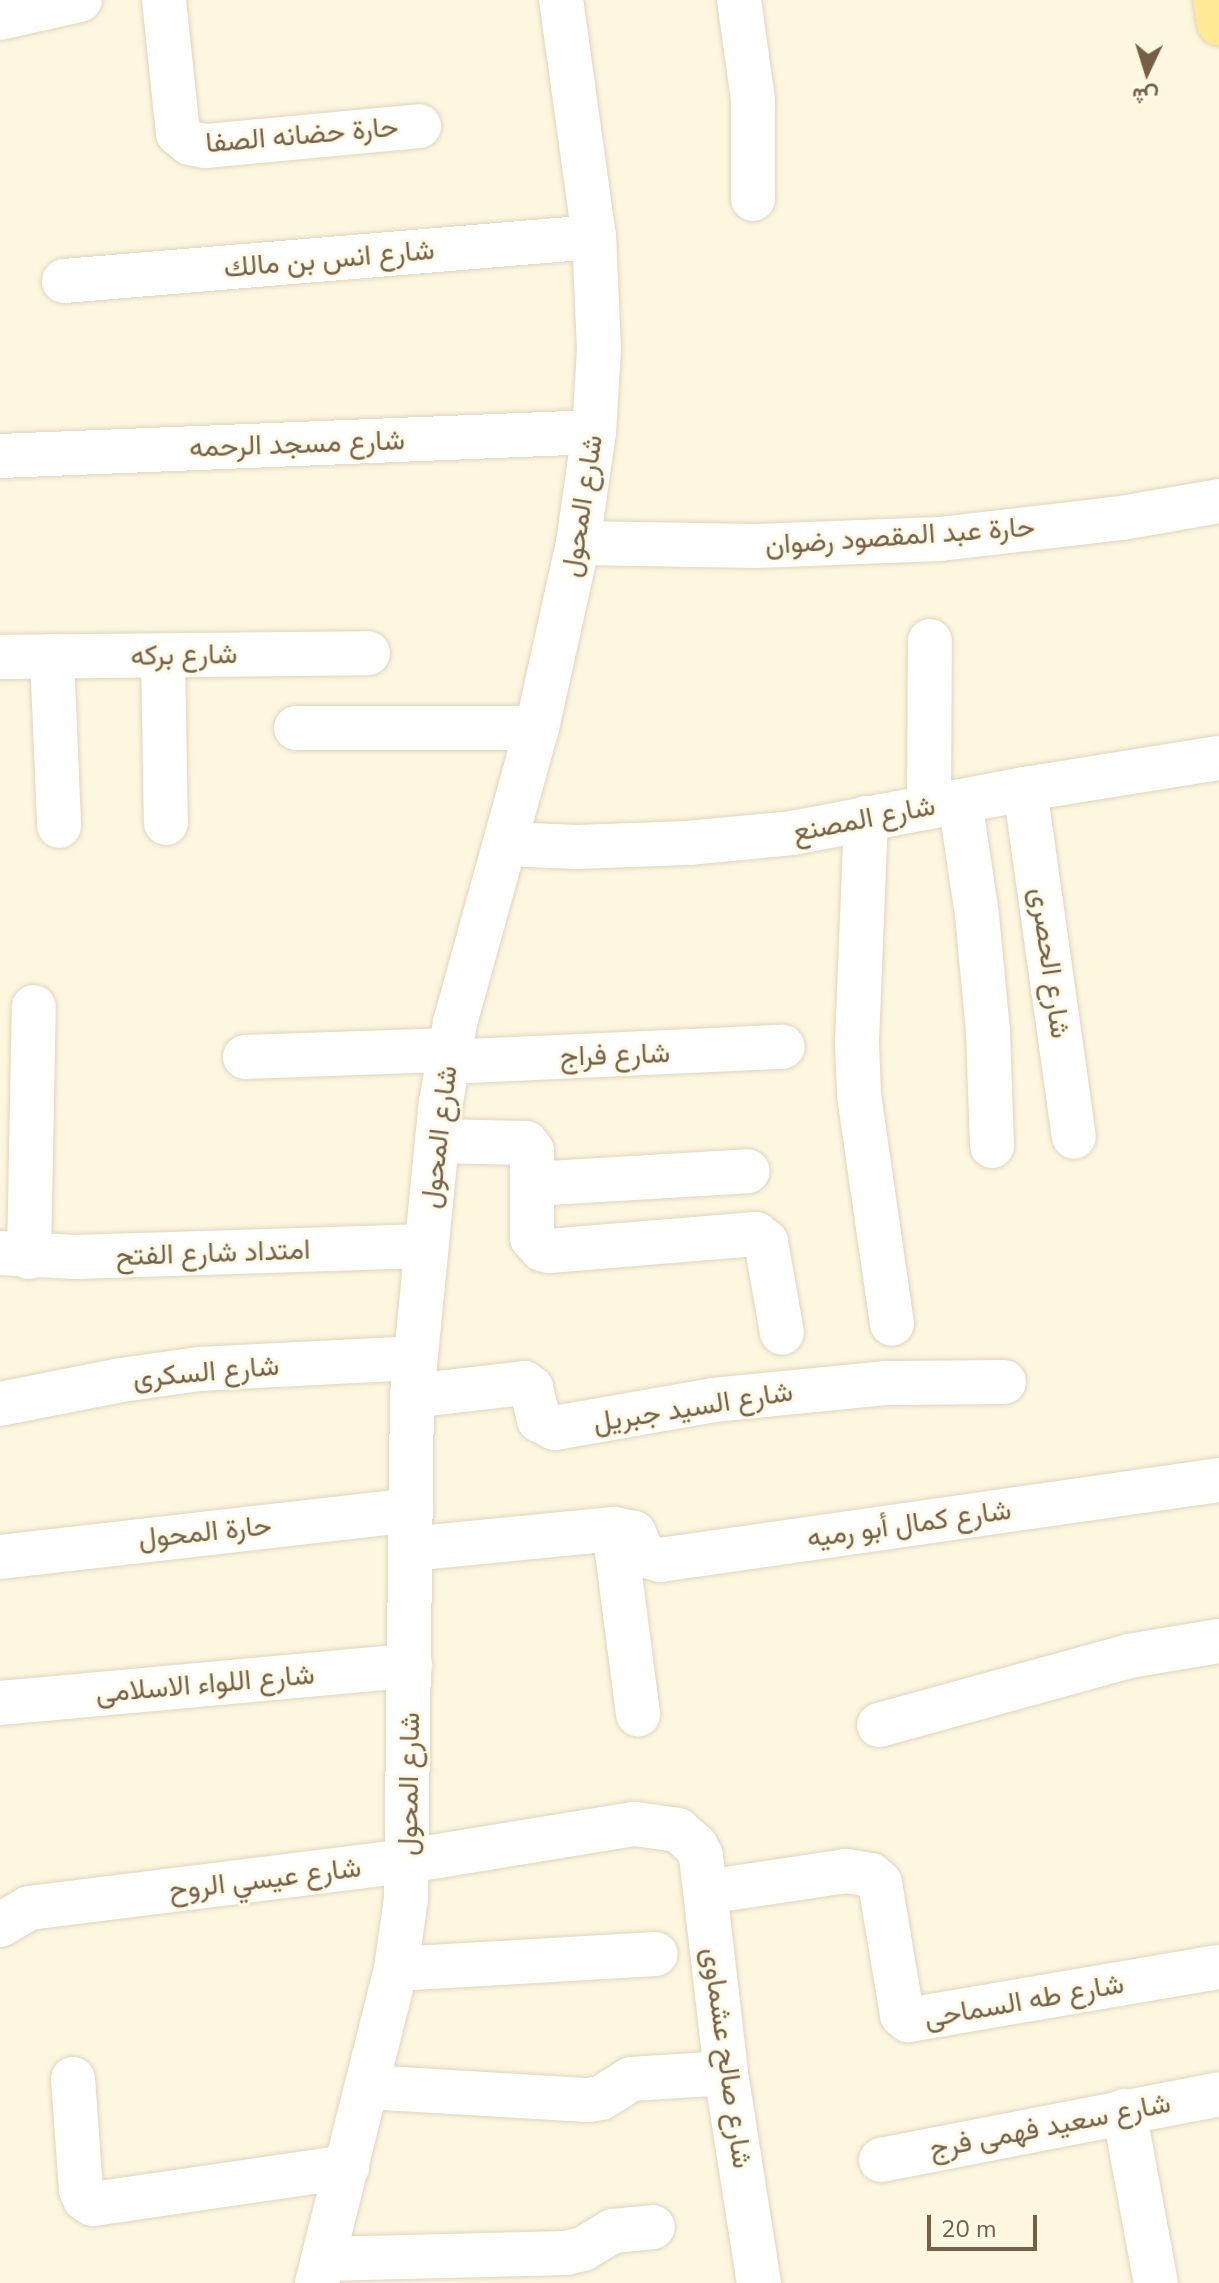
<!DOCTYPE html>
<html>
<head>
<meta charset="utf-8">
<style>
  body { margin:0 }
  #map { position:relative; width:1219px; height:2283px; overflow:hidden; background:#fdf7e0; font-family:"Nunito Sans",Vazirmatn,sans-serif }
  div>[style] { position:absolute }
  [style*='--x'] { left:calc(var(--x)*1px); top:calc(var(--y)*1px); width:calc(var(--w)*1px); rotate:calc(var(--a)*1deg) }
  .roads { filter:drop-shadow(0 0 2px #e1d4bc) drop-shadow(0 0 2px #e1d4bc) }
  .minor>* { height:44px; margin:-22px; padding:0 22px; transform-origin:22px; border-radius:22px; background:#fff }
  .major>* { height:44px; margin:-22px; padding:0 22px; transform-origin:22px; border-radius:22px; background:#fee996 }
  span { translate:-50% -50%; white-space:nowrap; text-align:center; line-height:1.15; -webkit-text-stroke:6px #fffae7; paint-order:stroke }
  .street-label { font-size:28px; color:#745f47 }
  .north { position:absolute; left:1107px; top:32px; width:80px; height:80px; -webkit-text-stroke:6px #fffae7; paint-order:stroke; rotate:184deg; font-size:22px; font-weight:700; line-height:32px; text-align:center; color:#745f47 }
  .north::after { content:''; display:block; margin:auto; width:28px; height:36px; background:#745f47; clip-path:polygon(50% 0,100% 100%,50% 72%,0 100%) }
  .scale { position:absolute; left:927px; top:2215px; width:110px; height:36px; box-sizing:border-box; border:4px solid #745f47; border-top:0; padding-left:10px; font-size:24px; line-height:28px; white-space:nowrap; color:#745f47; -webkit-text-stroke:6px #fffae7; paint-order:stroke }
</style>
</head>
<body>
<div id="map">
  <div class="roads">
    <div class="minor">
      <i style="--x:164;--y:0;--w:134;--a:84"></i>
      <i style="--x:178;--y:133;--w:16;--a:40"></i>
      <i style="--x:190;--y:143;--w:15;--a:11"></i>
      <i style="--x:205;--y:146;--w:215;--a:-5.3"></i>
      <i style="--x:739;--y:0;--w:101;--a:82"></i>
      <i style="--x:753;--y:100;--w:99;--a:90"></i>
      <i style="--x:0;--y:18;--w:82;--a:-12.7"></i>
      <i style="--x:64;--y:281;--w:532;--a:-4.75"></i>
      <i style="--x:0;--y:456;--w:594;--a:-2.31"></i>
      <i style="--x:578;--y:543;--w:178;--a:1"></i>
      <i style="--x:756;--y:546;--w:184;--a:-2.2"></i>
      <i style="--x:940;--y:539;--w:183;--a:-6.6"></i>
      <i style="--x:1122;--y:518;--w:98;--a:-9.9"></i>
      <i style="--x:52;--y:656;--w:170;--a:87.6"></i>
      <i style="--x:163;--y:656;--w:167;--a:89"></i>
      <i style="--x:0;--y:657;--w:368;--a:-0.6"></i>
      <i style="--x:296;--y:728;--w:241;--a:0"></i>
      <i style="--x:1025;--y:789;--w:351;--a:82"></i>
      <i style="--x:960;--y:801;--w:115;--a:81.5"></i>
      <i style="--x:977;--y:915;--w:117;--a:84.6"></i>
      <i style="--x:988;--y:1031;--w:115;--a:88"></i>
      <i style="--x:929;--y:807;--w:166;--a:-89.7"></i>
      <i style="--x:866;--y:818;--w:224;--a:92.3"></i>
      <i style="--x:857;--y:1042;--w:53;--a:87.8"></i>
      <i style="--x:859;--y:1095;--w:231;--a:81.8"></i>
      <i style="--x:506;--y:844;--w:71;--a:2.4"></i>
      <i style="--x:577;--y:847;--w:111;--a:-2.1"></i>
      <i style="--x:688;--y:843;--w:104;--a:-5.5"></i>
      <i style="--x:792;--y:833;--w:237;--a:-10.7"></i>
      <i style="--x:1025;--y:789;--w:196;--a:-9.1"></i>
      <i style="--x:245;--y:1057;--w:204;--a:-2"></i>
      <i style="--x:447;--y:1062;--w:336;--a:-2.6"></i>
      <i style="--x:437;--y:1141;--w:89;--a:1.3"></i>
      <i style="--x:526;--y:1143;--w:10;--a:53"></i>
      <i style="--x:532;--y:1151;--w:33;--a:90"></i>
      <i style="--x:532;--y:1184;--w:216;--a:-3.4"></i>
      <i style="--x:532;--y:1184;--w:54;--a:90"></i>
      <i style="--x:532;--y:1238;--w:15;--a:48"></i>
      <i style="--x:542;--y:1249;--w:7;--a:16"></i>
      <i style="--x:549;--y:1251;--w:208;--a:-4.7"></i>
      <i style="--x:756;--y:1234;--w:13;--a:39"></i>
      <i style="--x:766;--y:1242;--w:92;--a:80"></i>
      <i style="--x:0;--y:1253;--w:76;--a:3"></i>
      <i style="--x:76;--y:1257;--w:350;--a:-1.8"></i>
      <i style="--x:29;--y:1257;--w:250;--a:-88.9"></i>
      <i style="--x:412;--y:1396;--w:113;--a:-6.6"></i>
      <i style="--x:524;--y:1383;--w:9;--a:36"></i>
      <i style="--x:531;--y:1388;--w:33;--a:76"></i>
      <i style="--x:539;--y:1420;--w:18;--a:27"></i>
      <i style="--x:555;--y:1428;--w:160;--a:-10"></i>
      <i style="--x:713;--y:1400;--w:173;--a:-5.6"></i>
      <i style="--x:885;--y:1383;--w:119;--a:-0.5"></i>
      <i style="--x:0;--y:1404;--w:123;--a:-11.2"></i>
      <i style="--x:121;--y:1380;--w:79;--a:-8"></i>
      <i style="--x:199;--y:1369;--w:215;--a:-2.9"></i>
      <i style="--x:614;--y:1529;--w:187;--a:82.6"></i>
      <i style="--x:410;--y:1549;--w:205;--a:-5.6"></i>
      <i style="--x:614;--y:1529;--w:20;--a:11"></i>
      <i style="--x:634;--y:1533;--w:24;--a:68"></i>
      <i style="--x:643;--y:1555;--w:18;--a:16"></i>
      <i style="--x:660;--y:1560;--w:565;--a:-8.14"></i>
      <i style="--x:0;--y:1557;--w:414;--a:-6.5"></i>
      <i style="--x:0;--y:1703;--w:412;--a:-5.2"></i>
      <i style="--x:879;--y:1725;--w:259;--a:-15.4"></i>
      <i style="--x:1129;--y:1656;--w:91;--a:-9.5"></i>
      <i style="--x:706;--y:1892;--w:142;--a:-8.5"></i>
      <i style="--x:846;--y:1871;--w:25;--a:9"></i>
      <i style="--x:871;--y:1875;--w:12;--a:42"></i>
      <i style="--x:880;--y:1883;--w:134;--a:80.5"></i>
      <i style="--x:902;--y:2015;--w:8;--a:40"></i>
      <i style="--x:908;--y:2020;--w:315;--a:-9.7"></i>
      <i style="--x:0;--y:1925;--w:34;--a:-30"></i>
      <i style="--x:29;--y:1908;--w:382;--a:-7.1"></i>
      <i style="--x:408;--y:1861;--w:230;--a:-9.3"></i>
      <i style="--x:635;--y:1824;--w:43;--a:7.9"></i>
      <i style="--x:678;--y:1830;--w:24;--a:42"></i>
      <i style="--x:696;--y:1846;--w:11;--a:63"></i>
      <i style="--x:701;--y:1856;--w:218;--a:83.4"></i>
      <i style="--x:726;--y:2073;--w:213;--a:81.1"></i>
      <i style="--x:396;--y:1969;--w:260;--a:-3.3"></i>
      <i style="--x:73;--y:2079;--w:111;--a:85.9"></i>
      <i style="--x:81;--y:2190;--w:10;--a:66"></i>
      <i style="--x:85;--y:2199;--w:9;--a:32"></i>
      <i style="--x:93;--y:2204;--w:257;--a:-8.3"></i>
      <i style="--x:367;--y:2087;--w:221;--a:3.4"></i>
      <i style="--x:588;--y:2100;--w:13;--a:-9"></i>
      <i style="--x:601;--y:2098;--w:36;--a:-32"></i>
      <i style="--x:631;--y:2079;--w:95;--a:-3.6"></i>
      <i style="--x:1124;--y:2111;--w:175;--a:79.5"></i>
      <i style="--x:881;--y:2160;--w:344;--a:-11"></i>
      <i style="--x:323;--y:2259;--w:243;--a:-1.4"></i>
      <i style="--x:566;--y:2253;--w:17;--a:-13"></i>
      <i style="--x:583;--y:2249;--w:35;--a:-31"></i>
      <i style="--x:613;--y:2231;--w:40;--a:-5.7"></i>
      <i style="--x:317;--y:2283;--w:324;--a:-75.9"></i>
      <i style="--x:396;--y:1969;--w:71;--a:-81.9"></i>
      <i style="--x:406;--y:1899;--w:503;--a:-89.32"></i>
      <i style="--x:412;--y:1396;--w:295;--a:-84.4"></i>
      <i style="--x:441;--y:1102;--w:80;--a:-80"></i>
      <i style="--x:455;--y:1023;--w:306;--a:-74.5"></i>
      <i style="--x:537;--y:728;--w:189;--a:-77.5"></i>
      <i style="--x:578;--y:543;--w:112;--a:-81.8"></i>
      <i style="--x:594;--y:432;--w:82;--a:-86.5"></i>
      <i style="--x:599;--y:350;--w:113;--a:-92.5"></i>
      <i style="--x:594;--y:237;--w:239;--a:-97.9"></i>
    </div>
    <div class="major">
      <i style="--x:1215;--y:0;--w:24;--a:81"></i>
    </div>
  </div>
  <div class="street-label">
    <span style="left:302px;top:135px;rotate:-5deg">حارة حضانه الصفا</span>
    <span style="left:329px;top:259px;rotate:-5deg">شارع انس بن مالك</span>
    <span style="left:297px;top:444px;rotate:-2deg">شارع مسجد الرحمه</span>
    <span style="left:582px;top:506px;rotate:-81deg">شارع المحول</span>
    <span style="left:900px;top:536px;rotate:-4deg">حارة عبد المقصود رضوان</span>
    <span style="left:184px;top:655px;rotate:-1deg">شارع بركه</span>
    <span style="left:864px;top:819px;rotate:-11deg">شارع المصنع</span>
    <span style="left:1050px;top:963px;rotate:82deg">شارع الحصرى</span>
    <span style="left:615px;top:1055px;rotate:-2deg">شارع فراج</span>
    <span style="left:439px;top:1137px;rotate:-83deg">شارع المحول</span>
    <span style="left:213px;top:1253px;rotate:-2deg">امتداد شارع الفتح</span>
    <span style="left:206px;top:1372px;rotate:-5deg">شارع السكرى</span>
    <span style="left:693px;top:1407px;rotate:-9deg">شارع السيد جبريل</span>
    <span style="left:909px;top:1524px;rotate:-8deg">شارع كمال أبو رميه</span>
    <span style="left:205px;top:1532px;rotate:-6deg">حارة المحول</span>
    <span style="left:205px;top:1684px;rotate:-5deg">شارع اللواء الاسلامى</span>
    <span style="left:409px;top:1784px;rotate:-89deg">شارع المحول</span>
    <span style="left:265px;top:1879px;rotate:-7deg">شارع عيسي الروح</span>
    <span style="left:1024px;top:2001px;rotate:-10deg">شارع طه السماحى</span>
    <span style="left:727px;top:2058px;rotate:82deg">شارع صالح عشماوى</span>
    <span style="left:1050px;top:2126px;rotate:-11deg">شارع سعيد فهمى فرج</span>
  </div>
  <div class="north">ش</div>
  <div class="scale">20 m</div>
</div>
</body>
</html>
